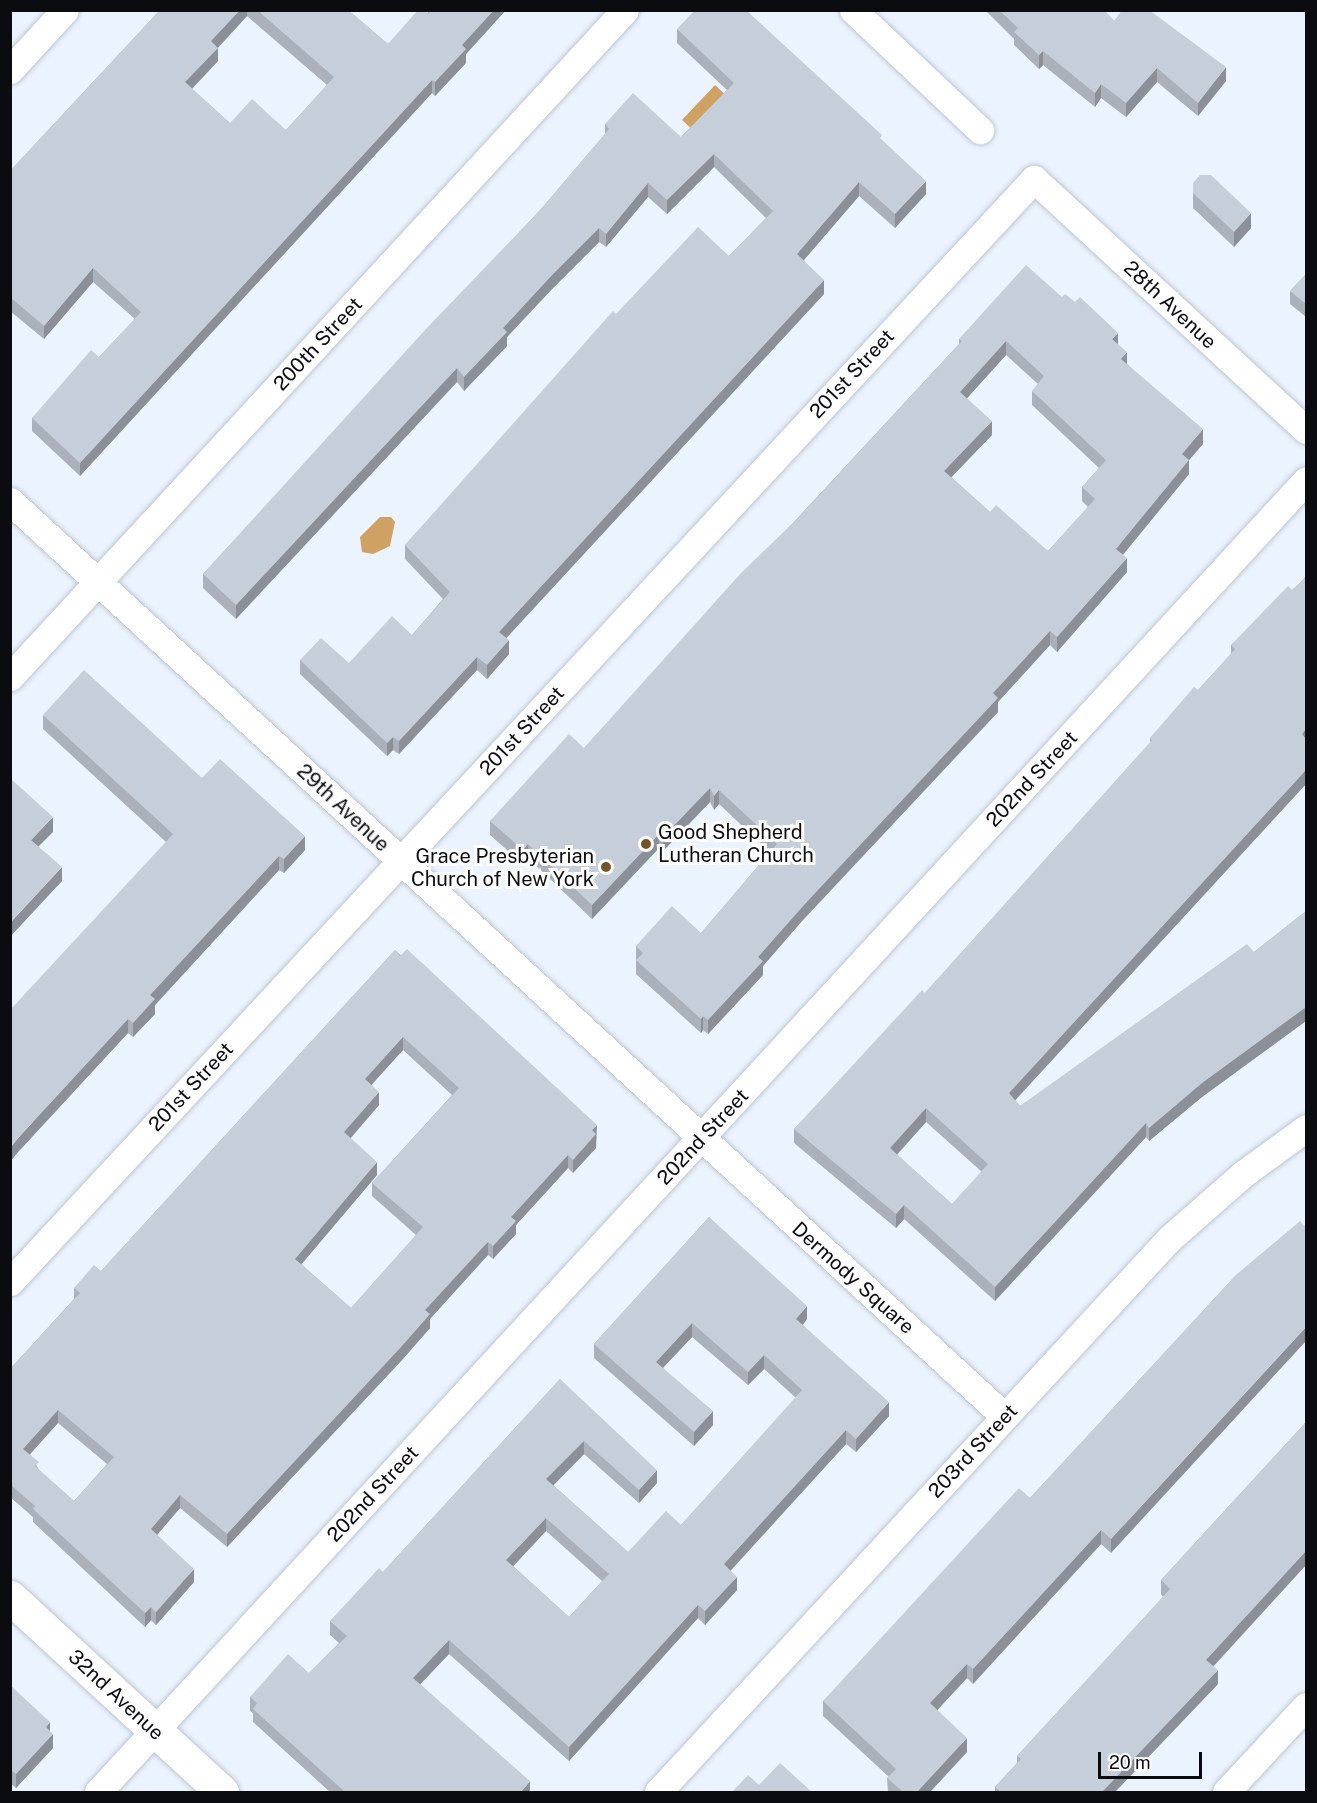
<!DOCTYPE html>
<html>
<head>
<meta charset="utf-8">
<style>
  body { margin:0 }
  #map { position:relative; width:1317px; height:1803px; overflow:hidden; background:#ebf3fe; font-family:"Public Sans",sans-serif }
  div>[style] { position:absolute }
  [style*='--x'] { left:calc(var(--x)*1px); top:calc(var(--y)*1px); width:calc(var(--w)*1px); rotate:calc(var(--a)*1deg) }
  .water>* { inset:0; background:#cfa264 }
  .roads { filter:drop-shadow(0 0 2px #bec6d1) drop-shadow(0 0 2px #bec6d1) }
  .street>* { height:27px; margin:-13.5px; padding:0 13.5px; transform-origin:13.5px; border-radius:13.5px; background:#fff }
  .secondary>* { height:33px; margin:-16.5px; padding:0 16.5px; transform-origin:16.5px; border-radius:16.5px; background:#fff }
  .wall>* { inset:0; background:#aab1bb }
  .shaded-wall>* { inset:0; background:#8b9098 }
  .building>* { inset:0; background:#c6ced9 }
  .dots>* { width:16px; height:16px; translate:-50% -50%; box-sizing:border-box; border:3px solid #fff; border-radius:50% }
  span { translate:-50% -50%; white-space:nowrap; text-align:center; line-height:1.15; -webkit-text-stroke:6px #fff; paint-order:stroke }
  .street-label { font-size:20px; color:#0a0c10 }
  .poi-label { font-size:20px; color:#0a0c10 }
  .left { translate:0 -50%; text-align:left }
  .right { translate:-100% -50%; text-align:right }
  .frame { position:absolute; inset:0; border:12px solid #0a0c10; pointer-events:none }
  .scale { position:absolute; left:1098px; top:1752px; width:104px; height:27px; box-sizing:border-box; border:3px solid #0a0c10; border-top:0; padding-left:8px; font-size:18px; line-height:21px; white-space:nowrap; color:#0a0c10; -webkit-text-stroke:4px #fff; paint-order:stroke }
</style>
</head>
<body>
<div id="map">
  <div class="water">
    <i style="clip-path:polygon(715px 85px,731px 100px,693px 130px,682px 120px)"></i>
    <i style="clip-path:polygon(380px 517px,391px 517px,395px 522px,390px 546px,373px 554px,362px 552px,360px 537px)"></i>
  </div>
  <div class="roads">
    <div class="street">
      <i style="--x:853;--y:10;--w:175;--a:43.4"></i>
      <i style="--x:10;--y:70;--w:81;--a:-47.5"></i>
      <i style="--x:10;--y:501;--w:1352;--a:42.63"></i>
      <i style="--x:10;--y:677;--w:907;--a:-47.32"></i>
      <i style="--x:10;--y:1282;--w:1505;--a:-47.13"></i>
      <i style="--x:1034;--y:179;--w:370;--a:42.7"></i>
      <i style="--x:98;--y:1792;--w:1783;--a:-47.36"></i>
      <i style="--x:658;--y:1792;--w:753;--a:-47.26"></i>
      <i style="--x:1169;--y:1239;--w:98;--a:-41.3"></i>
      <i style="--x:1243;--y:1174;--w:78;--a:-36.1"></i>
      <i style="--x:1226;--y:1792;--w:117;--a:-47.1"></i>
    </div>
    <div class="secondary">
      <i style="--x:10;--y:1597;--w:288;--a:42.6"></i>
    </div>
  </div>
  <div class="wall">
    <i style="clip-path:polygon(evenodd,160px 10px,348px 10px,388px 44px,431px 10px,506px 10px,466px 54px,466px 63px,435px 96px,432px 93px,80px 476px,32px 431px,32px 418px,99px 357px,135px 319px,93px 282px,44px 339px,10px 311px,10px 171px,160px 10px,247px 16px,327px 85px,286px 130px,230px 123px,192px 89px,218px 61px,218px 48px,247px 16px)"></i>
    <i style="clip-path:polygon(985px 10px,1104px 10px,1114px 21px,1226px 81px,1198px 116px,1157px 82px,1126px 117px,1101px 98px,1095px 107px,1043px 65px,1039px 69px,1014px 45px,1014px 39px)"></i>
    <i style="clip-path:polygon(677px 29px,882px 140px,926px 194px,895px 228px,859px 196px,804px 260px,824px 294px,506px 638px,509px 654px,487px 679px,477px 670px,399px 754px,393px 750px,387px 756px,300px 674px,300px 660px,349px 663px,412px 635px,443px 599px,405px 559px,405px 545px,616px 314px,729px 256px,766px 218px,714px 167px,667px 214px,648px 197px,606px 247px,599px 242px,553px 288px,507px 337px,507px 346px,464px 391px,457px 382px,236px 619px,203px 588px,203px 574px,541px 209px,605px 134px,605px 124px,681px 137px,727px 90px,677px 43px)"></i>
    <i style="clip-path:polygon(1193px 183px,1251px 228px,1234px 247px,1193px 208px)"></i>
    <i style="clip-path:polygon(1306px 274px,1306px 317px,1290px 304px,1290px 291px)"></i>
    <i style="clip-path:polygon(evenodd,1062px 297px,1118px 344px,1127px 364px,1203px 444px,1189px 460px,1189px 474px,1123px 555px,1127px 572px,1057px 652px,1050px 645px,998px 702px,998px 712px,802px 921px,763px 966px,763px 975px,708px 1034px,703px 1030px,701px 1033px,636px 974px,636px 946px,701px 933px,770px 852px,719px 804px,714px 810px,710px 802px,663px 851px,659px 848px,592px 919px,528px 858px,523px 864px,490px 835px,490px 821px,584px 748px,959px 344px,959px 339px,1062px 297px,1006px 355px,1038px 384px,1032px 391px,1032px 405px,1099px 468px,1082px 487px,1082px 501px,1088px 507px,1048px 551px,990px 512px,951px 477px,992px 435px,967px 398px,1006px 355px)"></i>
    <i style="clip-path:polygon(evenodd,1306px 576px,1306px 784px,1015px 1100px,1020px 1106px,1254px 952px,1306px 911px,1306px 1021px,1202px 1097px,1149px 1141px,1146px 1137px,995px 1301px,904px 1219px,896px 1228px,794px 1143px,794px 1129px,925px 993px,1150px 743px,1150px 738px,1198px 690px,1231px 654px,1231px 645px,1292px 590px,1299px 584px,1306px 576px,926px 1122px,982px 1172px,952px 1204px,897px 1155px,926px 1122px)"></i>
    <i style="clip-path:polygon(43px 715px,202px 778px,305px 850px,284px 873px,279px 870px,155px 1005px,155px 1014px,133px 1037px,128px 1033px,19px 1151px,166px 842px,43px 729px)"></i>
    <i style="clip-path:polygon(evenodd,395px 950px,597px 1138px,596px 1139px,596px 1148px,573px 1173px,568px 1168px,516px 1225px,516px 1234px,493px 1259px,488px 1255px,482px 1261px,430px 1319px,430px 1328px,402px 1360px,227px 1547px,180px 1508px,157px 1535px,194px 1582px,156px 1625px,151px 1620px,145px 1627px,33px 1522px,33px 1517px,10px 1497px,10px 1369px,74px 1299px,74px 1288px,101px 1271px,395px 950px,403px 1050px,452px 1095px,372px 1183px,372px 1196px,416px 1235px,351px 1308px,301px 1264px,377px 1175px,350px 1138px,379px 1105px,371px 1085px,403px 1050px,395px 950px,58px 1423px,107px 1464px,74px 1501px,39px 1470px,30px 1454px,58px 1423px)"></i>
    <i style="clip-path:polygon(evenodd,709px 1217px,807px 1319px,803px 1325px,889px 1416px,856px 1452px,846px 1444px,730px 1570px,737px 1590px,705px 1625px,698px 1618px,569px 1761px,449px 1654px,420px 1684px,530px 1792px,330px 1792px,253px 1722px,253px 1713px,250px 1711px,250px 1697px,309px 1673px,339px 1643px,330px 1635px,330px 1621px,383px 1572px,560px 1379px,657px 1483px,639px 1503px,584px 1454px,553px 1485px,628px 1552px,681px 1525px,796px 1398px,764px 1369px,748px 1385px,692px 1337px,663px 1368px,713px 1425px,694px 1446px,594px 1358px,594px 1344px,709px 1217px,546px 1531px,602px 1581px,569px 1617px,513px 1566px,546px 1531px)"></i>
    <i style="clip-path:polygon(1237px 1274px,1111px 1553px,1101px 1544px,973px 1684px,967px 1678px,937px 1710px,967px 1752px,930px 1792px,888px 1792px,887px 1778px,889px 1777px,823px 1716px,823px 1701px,1030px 1498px)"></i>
    <i style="clip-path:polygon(1306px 1422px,1306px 1565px,1214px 1666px,1218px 1684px,1115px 1792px,995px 1792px,995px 1787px,1017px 1763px,1017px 1756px,1163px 1597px,1161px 1594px,1161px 1580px)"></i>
    <i style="clip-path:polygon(10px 1685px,50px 1732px,53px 1748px,16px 1788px,10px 1783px)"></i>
  </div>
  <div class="shaded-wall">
    <i style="clip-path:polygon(240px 10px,247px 10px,247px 16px,211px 55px,211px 41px)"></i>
    <i style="clip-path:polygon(494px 10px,506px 10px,466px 54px,466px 63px,435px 96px,435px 82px,462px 45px)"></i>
    <i style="clip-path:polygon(218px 48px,218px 61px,185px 96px,185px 82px)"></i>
    <i style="clip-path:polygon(1043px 51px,1043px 65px,1039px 69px,1039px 55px)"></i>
    <i style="clip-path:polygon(1226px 67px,1226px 81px,1198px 116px,1198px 103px)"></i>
    <i style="clip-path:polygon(1157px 68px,1157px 82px,1126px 117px,1126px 103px)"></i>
    <i style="clip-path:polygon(432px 80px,432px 93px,80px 476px,80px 463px)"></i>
    <i style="clip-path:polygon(1101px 84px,1101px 98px,1095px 107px,1095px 93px)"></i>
    <i style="clip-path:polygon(714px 154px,714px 167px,667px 214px,667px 200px)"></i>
    <i style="clip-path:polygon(926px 181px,926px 194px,895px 228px,895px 214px)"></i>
    <i style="clip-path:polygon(859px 182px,859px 196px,797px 268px,797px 254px)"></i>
    <i style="clip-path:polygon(648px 183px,648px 197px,606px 247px,606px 234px)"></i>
    <i style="clip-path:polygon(1251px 213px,1251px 228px,1234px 247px,1234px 232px)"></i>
    <i style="clip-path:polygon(599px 228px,599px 242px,553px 288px,507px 337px,507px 346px,464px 391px,464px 377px,503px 328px,553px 274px)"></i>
    <i style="clip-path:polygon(93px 268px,93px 282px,44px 339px,44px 326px)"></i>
    <i style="clip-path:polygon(824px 280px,824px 294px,499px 646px,499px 632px)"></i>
    <i style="clip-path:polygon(1118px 333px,1118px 347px,1112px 339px)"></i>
    <i style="clip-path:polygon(1006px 341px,1006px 355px,960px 406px,960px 392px)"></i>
    <i style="clip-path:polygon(1127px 352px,1127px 366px,1121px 359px)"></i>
    <i style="clip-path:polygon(457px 368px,457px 382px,236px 619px,236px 605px)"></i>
    <i style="clip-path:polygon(992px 421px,992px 435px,944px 485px,944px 471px)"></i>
    <i style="clip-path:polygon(1203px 429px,1203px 444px,1189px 460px,1189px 474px,1116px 563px,1116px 549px,1182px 454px)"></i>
    <i style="clip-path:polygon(1127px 558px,1127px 572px,1057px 652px,1057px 637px)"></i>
    <i style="clip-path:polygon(1050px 631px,1050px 645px,998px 702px,998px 712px,802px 921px,763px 966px,763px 975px,708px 1034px,708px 1020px,758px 957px,993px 693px)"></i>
    <i style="clip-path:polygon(509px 640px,509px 654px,487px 679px,487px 665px)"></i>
    <i style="clip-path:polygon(477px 657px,477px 670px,399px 754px,399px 741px)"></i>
    <i style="clip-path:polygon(1306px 729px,1306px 743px,1302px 734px)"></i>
    <i style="clip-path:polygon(393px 737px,393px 750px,387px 756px,387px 743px)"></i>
    <i style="clip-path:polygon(1306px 770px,1306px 784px,1009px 1107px,1009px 1093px)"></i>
    <i style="clip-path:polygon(710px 788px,710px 802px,663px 851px,663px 837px)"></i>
    <i style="clip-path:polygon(719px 790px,719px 804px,714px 810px,714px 796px)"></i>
    <i style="clip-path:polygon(53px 817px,53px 832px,31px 854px,31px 840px)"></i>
    <i style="clip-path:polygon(659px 834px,659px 848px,592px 919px,592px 905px)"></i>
    <i style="clip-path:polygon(305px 836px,305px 850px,284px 873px,284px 859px)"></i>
    <i style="clip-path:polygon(528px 844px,528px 858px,523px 864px,523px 850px)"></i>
    <i style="clip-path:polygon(279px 856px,279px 870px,155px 1005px,155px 1014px,133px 1037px,133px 1023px,150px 995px)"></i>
    <i style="clip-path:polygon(62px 867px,62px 881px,10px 937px,10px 923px)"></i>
    <i style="clip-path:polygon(1306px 1007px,1306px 1021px,1202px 1097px,1149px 1141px,1149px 1128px,1202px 1083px)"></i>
    <i style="clip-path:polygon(703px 1016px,703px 1030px,701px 1033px,701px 1019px)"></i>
    <i style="clip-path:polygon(128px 1019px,128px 1033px,19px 1151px,10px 1162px,10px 1148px,19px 1137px)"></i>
    <i style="clip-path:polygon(403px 1037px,403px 1050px,365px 1092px,365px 1079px)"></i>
    <i style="clip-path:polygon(379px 1092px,379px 1105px,344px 1146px,344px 1132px)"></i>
    <i style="clip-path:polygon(926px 1108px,926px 1122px,890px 1162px,890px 1148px)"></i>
    <i style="clip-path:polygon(1146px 1123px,1146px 1137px,995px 1301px,995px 1287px)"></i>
    <i style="clip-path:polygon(597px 1125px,596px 1148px,573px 1173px,573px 1160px,592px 1130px)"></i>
    <i style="clip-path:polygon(568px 1155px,568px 1168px,516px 1225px,516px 1234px,493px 1259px,493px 1246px,511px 1217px)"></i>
    <i style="clip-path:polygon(377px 1162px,377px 1175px,295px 1272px,295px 1259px)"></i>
    <i style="clip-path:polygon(904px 1205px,904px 1219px,896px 1228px,896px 1214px)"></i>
    <i style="clip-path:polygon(488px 1242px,488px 1255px,430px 1319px,430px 1328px,402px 1360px,227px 1547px,227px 1534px,425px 1310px)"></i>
    <i style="clip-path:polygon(807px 1306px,807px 1319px,796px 1332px,796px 1319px)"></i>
    <i style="clip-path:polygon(692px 1323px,692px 1337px,656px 1375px,656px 1362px)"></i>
    <i style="clip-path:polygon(1306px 1327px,1306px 1341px,1111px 1553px,1111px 1539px)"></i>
    <i style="clip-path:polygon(764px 1355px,764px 1369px,748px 1385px,748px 1372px)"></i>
    <i style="clip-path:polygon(889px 1402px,889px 1416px,856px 1452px,856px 1439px)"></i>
    <i style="clip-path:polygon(58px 1410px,58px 1423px,23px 1462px,23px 1449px)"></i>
    <i style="clip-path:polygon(713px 1411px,713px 1425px,694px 1446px,694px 1432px)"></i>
    <i style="clip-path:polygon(846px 1430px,846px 1444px,724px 1578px,724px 1564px)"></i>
    <i style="clip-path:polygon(584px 1441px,584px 1454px,546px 1493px,546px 1479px)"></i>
    <i style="clip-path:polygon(657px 1470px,657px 1483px,639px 1503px,639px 1490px)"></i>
    <i style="clip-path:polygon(180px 1495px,180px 1508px,151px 1542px,151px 1529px)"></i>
    <i style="clip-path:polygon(546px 1518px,546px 1531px,506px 1574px,506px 1560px)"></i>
    <i style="clip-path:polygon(1101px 1530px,1101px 1544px,973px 1684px,973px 1669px)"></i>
    <i style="clip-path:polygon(1306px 1551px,1306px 1565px,1206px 1674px,1206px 1660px)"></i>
    <i style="clip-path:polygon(194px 1569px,194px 1582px,156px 1625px,156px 1612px)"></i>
    <i style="clip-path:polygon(737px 1577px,737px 1590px,705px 1625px,705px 1611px)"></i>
    <i style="clip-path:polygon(698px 1605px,698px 1618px,569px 1761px,569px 1747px)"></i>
    <i style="clip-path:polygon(151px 1607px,151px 1620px,145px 1627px,145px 1613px)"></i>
    <i style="clip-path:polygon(449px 1640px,449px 1654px,413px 1692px,413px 1678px)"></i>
    <i style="clip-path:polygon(967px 1664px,967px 1678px,930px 1718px,930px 1703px)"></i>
    <i style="clip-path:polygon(1218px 1670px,1218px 1684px,1115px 1792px,1102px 1792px)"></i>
    <i style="clip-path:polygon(50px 1722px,50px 1736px,46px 1727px)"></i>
    <i style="clip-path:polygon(53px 1734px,53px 1748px,16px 1788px,16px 1774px)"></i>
    <i style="clip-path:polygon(967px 1738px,967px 1752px,930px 1792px,917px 1792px)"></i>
    <i style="clip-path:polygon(530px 1781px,530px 1792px,521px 1792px)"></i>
  </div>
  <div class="building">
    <i style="clip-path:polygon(160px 10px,240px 10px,211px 41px,218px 48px,185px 82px,230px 123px,252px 99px,286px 130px,334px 77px,257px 10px,348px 10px,388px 44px,418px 10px,425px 10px,428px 14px,431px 10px,494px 10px,462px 45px,466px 49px,435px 82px,432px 80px,80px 463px,32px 418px,91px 350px,99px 357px,141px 312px,93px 268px,44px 326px,10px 297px,10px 171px)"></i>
    <i style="clip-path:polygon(695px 10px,746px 10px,882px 135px,880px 138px,926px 181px,895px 214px,859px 182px,797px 254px,824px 280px,499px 632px,509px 640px,487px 665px,477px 657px,399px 741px,393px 737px,387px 743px,300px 660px,321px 638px,349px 663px,392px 616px,412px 635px,450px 592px,405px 545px,613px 311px,616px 314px,698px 227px,729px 256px,773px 211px,714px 154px,667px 200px,648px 183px,606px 234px,599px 228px,553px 274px,503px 328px,507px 332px,464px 377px,457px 368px,236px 605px,203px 574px,425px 330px,541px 209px,609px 129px,605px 124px,633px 93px,681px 137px,734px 83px,677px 29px)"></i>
    <i style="clip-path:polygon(999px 10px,1104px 10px,1114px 21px,1122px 10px,1149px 10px,1226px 67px,1198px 103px,1157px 68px,1126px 103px,1101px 84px,1095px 93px,1043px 51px,1039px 55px,1014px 32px,1018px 28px)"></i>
    <i style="clip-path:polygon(1200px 175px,1211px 175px,1251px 213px,1234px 232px,1193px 193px,1193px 183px)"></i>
    <i style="clip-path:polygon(evenodd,1026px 265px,1062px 297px,1065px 294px,1075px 302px,1080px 297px,1118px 333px,1112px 339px,1127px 352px,1121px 359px,1203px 429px,1182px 454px,1189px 460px,1116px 549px,1127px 558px,1057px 637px,1050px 631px,993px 693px,998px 698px,802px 907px,758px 957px,763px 961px,708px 1020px,703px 1016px,701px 1019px,636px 960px,643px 953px,636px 946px,672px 906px,701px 933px,777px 844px,719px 790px,714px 796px,710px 788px,663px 837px,659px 834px,592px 905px,528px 844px,523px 850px,490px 821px,569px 734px,584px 748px,741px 573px,798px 518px,962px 341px,959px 339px,1026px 265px,1006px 341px,1044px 376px,1032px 391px,1106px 460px,1082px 487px,1095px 499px,1048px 551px,996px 505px,990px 512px,944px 471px,992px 421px,960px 392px,1006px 341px)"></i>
    <i style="clip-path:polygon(1306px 274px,1306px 304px,1290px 291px)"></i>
    <i style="clip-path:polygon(evenodd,1306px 576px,1306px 729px,1302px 734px,1306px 739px,1306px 770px,1009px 1093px,1020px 1106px,1247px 944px,1254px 952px,1306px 911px,1306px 1007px,1202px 1083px,1149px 1128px,1146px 1123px,995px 1287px,904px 1205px,896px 1214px,794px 1129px,922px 990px,925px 993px,1152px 740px,1150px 738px,1194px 687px,1198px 690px,1235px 649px,1231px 645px,1288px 586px,1292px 590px,1299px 584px,1306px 576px,926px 1108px,988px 1164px,952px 1204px,890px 1148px,926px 1108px)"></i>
    <i style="clip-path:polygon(84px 670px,202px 778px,220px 759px,305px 836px,284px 859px,279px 856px,150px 995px,155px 999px,133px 1023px,128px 1019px,19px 1137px,10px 1148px,10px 1010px,173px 834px,43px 715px)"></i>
    <i style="clip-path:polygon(10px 778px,53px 817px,31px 840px,62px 867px,10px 923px)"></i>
    <i style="clip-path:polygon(evenodd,407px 949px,597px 1125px,592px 1130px,596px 1134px,573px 1160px,568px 1155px,511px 1217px,516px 1221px,493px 1246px,488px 1242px,482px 1248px,425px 1310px,430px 1314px,402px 1346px,227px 1534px,180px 1495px,151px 1529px,194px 1569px,156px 1612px,151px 1607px,145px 1613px,33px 1509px,35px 1506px,10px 1484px,10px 1369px,80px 1293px,74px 1288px,94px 1265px,101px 1271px,395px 950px,400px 956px,407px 949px,403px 1037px,459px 1088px,372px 1183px,423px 1227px,351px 1308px,295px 1259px,377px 1162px,344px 1132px,379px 1092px,365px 1079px,403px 1037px,407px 949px,58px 1410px,114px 1457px,74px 1501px,35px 1466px,39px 1462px,23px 1449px,58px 1410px)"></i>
    <i style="clip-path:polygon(evenodd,709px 1217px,807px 1306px,796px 1319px,889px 1402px,856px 1439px,846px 1430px,724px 1564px,737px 1577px,705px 1611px,698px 1605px,569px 1747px,449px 1640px,413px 1678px,530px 1781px,521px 1792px,345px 1792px,253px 1709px,257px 1703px,250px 1697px,288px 1654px,309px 1673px,347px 1636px,330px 1621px,379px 1568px,383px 1572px,560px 1379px,657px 1470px,639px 1490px,584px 1441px,546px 1479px,628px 1552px,666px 1511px,681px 1525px,802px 1390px,764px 1355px,748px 1372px,692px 1323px,656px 1362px,713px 1411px,694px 1432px,594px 1344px,709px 1217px,546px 1518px,609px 1574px,569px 1617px,506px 1560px,546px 1518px)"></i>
    <i style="clip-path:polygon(1300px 1221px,1304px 1226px,1306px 1224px,1306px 1327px,1111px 1539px,1101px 1530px,973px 1669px,967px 1664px,930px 1703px,967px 1738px,917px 1792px,903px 1792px,887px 1778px,896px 1769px,823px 1701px,1019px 1488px,1030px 1498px,1237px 1274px)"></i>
    <i style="clip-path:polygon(1306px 1422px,1306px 1551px,1206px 1660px,1218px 1670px,1102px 1792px,1001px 1792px,995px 1787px,1021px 1759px,1017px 1756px,1170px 1589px,1161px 1580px)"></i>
    <i style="clip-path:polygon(10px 1685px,50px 1722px,46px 1727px,53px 1734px,16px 1774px,10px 1769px)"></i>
    <i style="clip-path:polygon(780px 1763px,812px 1792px,732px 1792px,748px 1775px,759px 1785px)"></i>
  </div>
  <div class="dots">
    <i style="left:646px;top:844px;background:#735529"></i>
    <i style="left:606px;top:867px;background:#735529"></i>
  </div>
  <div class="street-label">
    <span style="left:1170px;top:305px;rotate:43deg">28th Avenue</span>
    <span style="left:318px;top:344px;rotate:-47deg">200th Street</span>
    <span style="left:852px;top:374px;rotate:-47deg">201st Street</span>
    <span style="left:522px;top:731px;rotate:-47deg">201st Street</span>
    <span style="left:1032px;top:779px;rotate:-47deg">202nd Street</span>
    <span style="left:343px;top:808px;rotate:43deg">29th Avenue</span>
    <span style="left:191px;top:1087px;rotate:-47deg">201st Street</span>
    <span style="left:703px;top:1137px;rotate:-47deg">202nd Street</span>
    <span style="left:853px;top:1278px;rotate:42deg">Dermody Square</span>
    <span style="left:973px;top:1451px;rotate:-47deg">203rd Street</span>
    <span style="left:373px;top:1494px;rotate:-47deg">202nd Street</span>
    <span style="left:116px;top:1695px;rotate:43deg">32nd Avenue</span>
  </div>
  <div class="poi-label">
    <span class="left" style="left:658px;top:844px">Good Shepherd<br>Lutheran Church</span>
    <span class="right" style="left:594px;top:868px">Grace Presbyterian<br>Church of New York</span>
  </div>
  <div class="frame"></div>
  <div class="scale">20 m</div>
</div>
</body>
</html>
